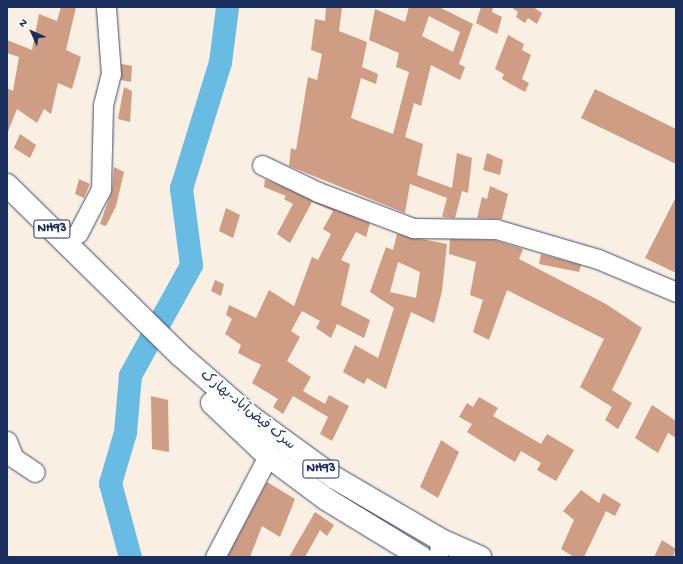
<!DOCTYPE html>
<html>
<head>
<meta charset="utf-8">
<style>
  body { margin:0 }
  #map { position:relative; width:683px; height:564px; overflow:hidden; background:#f9efe2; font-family:"Gochi Hand","Playpen Sans Arabic",sans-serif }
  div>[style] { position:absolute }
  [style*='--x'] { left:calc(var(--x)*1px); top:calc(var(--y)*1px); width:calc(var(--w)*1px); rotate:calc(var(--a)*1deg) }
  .river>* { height:23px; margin:-11.5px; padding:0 11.5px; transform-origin:11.5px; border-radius:11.5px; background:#68bce4 }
  .building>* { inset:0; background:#ce9d84 }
  .roads { filter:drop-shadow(0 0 1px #3c4c72) drop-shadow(0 0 1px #3c4c72) }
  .minor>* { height:19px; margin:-9.5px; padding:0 9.5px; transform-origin:9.5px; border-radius:9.5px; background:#fff }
  .major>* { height:22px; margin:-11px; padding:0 11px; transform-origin:11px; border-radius:11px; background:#fff }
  span { translate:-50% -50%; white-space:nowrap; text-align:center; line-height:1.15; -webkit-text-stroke:3.5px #fff; paint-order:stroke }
  .shield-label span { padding:1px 3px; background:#fff; border:1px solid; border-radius:3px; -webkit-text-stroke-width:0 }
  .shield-label { font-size:13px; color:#1b2f5e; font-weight:700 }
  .street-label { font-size:14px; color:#1b2f5e }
  .frame { position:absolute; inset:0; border:8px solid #1b2f5e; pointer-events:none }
  .north { position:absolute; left:12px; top:12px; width:40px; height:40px; -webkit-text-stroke:3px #fff; paint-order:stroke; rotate:315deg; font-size:11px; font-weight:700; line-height:16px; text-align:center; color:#1b2f5e }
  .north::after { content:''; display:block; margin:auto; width:14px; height:18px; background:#1b2f5e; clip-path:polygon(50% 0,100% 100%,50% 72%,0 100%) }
</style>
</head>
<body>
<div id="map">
  <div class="river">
    <i style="--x:130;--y:557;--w:77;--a:-105.1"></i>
    <i style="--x:110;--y:483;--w:53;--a:-73.6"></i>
    <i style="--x:125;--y:432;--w:57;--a:-85"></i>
    <i style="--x:130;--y:375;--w:126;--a:-61"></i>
    <i style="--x:191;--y:265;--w:78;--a:-97.4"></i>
    <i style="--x:181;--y:188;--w:132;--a:-72.8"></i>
    <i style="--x:220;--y:62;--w:55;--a:-82.7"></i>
  </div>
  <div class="building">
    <i style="clip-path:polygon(61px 7px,76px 7px,66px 50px,81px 57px,72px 89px,58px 83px,51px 114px,44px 109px,37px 123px,17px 109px,7px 134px,7px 88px,13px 91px,19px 57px,7px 53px,7px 40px,32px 50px,39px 14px,57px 21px)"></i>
    <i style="clip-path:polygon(evenodd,326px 7px,342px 7px,339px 31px,367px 42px,362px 67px,378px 74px,376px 84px,361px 78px,351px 118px,393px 134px,409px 72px,396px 67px,399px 53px,369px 40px,375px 9px,405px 22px,409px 7px,439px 7px,473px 24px,459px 64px,465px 67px,460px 80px,431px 65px,421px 106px,414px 103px,405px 137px,423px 144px,417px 175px,452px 188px,457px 153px,472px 158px,468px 193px,462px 191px,455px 218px,442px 217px,447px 198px,410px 184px,405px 213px,289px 166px,291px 148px,296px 150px,308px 77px,317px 80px,322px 54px,311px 50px,315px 19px,325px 21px,326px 7px,429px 16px,460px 32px,453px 52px,422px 36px,429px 16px)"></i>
    <i style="clip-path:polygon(481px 7px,493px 7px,492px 12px,502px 17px,497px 34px,476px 23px)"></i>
    <i style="clip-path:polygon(511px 7px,533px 7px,542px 13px,537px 24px,528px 18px,525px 23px,516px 17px,518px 12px)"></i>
    <i style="clip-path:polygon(508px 35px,524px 44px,522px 50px,531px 55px,522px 79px,529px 83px,525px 92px,502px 79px,504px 74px,495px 69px)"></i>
    <i style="clip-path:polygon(121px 64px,132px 66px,131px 82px,121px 80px)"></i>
    <i style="clip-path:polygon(124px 87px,132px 91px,130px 122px,118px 119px)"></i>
    <i style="clip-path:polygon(595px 89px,676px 129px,676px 164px,581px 118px)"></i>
    <i style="clip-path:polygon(20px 134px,36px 145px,30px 158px,14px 148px)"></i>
    <i style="clip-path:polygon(487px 153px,503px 160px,500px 175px,483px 170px)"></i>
    <i style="clip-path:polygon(114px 167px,124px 172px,116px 206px,106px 226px,100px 224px,112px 190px)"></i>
    <i style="clip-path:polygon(79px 179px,90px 184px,84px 198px,75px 194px)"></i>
    <i style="clip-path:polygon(265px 179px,370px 223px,366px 237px,356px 232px,341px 260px,350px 264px,341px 305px,370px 320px,364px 338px,337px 324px,331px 338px,316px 328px,320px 321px,302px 311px,291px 331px,300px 337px,287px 361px,311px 377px,303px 391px,325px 404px,329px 395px,349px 406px,332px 441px,320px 434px,328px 417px,293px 396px,283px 414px,273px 407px,278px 399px,252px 383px,261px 365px,238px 353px,241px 345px,225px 334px,232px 319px,226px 315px,229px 305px,256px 318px,269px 290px,294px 306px,312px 257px,318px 260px,331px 234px,323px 229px,333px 211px,312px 202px,290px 243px,277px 234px,293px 204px,284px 199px,286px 196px,264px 187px)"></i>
    <i style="clip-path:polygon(490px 186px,508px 194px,502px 219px,477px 218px,482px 197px,487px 199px)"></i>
    <i style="clip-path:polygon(676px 197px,676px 273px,645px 258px)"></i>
    <i style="clip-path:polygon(226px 208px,240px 215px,233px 238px,219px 231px)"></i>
    <i style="clip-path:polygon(evenodd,397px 234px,447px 244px,442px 291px,434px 323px,411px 312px,386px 389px,367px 378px,364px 384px,343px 372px,355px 345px,378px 358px,394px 308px,370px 292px,386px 247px,393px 250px,397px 234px,398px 262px,420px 272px,416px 298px,390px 292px,398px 262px)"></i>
    <i style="clip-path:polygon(450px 239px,494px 240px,523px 249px,519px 259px,606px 304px,642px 328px,612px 390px,632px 403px,618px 429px,605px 420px,612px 407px,580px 387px,604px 339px,507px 290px,489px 340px,473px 332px,483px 300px,470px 295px,476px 262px,449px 254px)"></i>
    <i style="clip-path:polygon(541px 254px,581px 265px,579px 272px,539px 264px)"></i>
    <i style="clip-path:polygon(215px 280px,224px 284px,221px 296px,211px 291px)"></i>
    <i style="clip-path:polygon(151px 396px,168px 400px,169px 452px,152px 449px)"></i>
    <i style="clip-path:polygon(479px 397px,498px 408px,493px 416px,541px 444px,547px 434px,574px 450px,556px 481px,537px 470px,541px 463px,521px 451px,515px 462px,467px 432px,472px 424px,459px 417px,467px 403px,473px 407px)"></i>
    <i style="clip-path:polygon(652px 405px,676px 421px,676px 438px,668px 433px,658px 453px,635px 438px)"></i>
    <i style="clip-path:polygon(441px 440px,459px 452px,438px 498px,420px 487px)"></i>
    <i style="clip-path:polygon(267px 482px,295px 499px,280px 537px,262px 526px,250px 557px,227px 557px)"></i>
    <i style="clip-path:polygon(581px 490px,599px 503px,603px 493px,621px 504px,615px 516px,606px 511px,584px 557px,574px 557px,561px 549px,574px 520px,563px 511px)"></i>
    <i style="clip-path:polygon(315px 512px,334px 525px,327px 536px,320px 530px,305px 557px,289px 557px)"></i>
    <i style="clip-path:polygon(662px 540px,676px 549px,673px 557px,654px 557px)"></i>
  </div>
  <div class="roads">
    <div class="minor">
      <i style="--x:262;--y:165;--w:62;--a:25.7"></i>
      <i style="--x:318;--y:192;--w:102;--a:20.8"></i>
      <i style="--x:413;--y:228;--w:83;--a:0.7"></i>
      <i style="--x:496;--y:229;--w:106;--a:16.4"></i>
      <i style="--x:598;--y:259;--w:85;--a:22.9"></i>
      <i style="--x:65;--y:242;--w:16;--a:-35"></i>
      <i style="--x:78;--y:233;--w:50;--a:-62.4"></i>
      <i style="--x:101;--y:189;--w:84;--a:-88.6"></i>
      <i style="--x:103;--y:105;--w:32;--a:-76"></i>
      <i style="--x:111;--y:74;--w:67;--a:-94.3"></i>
      <i style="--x:7;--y:441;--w:18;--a:68"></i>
      <i style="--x:14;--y:458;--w:25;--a:34"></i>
      <i style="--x:215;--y:557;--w:114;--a:-62.3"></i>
      <i style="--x:438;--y:557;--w:17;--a:-80"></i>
    </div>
    <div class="major">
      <i style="--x:7;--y:185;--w:243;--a:44.5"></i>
      <i style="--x:180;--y:355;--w:94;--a:41.1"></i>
      <i style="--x:251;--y:417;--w:104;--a:36"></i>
      <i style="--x:335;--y:478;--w:123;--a:30.3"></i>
      <i style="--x:441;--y:540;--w:43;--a:23.6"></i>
      <i style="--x:212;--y:403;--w:77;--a:43.4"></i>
      <i style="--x:268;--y:456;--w:72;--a:36.6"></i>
      <i style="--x:326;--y:499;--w:111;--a:31.4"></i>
    </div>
  </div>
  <div class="shield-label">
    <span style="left:52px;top:229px">NH93</span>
    <span style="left:321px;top:469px">NH93</span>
  </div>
  <div class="street-label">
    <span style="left:247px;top:411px;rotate:39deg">سرک فیض‌آباد-بهارک</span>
  </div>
  <div class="frame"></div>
  <div class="north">N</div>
</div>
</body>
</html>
